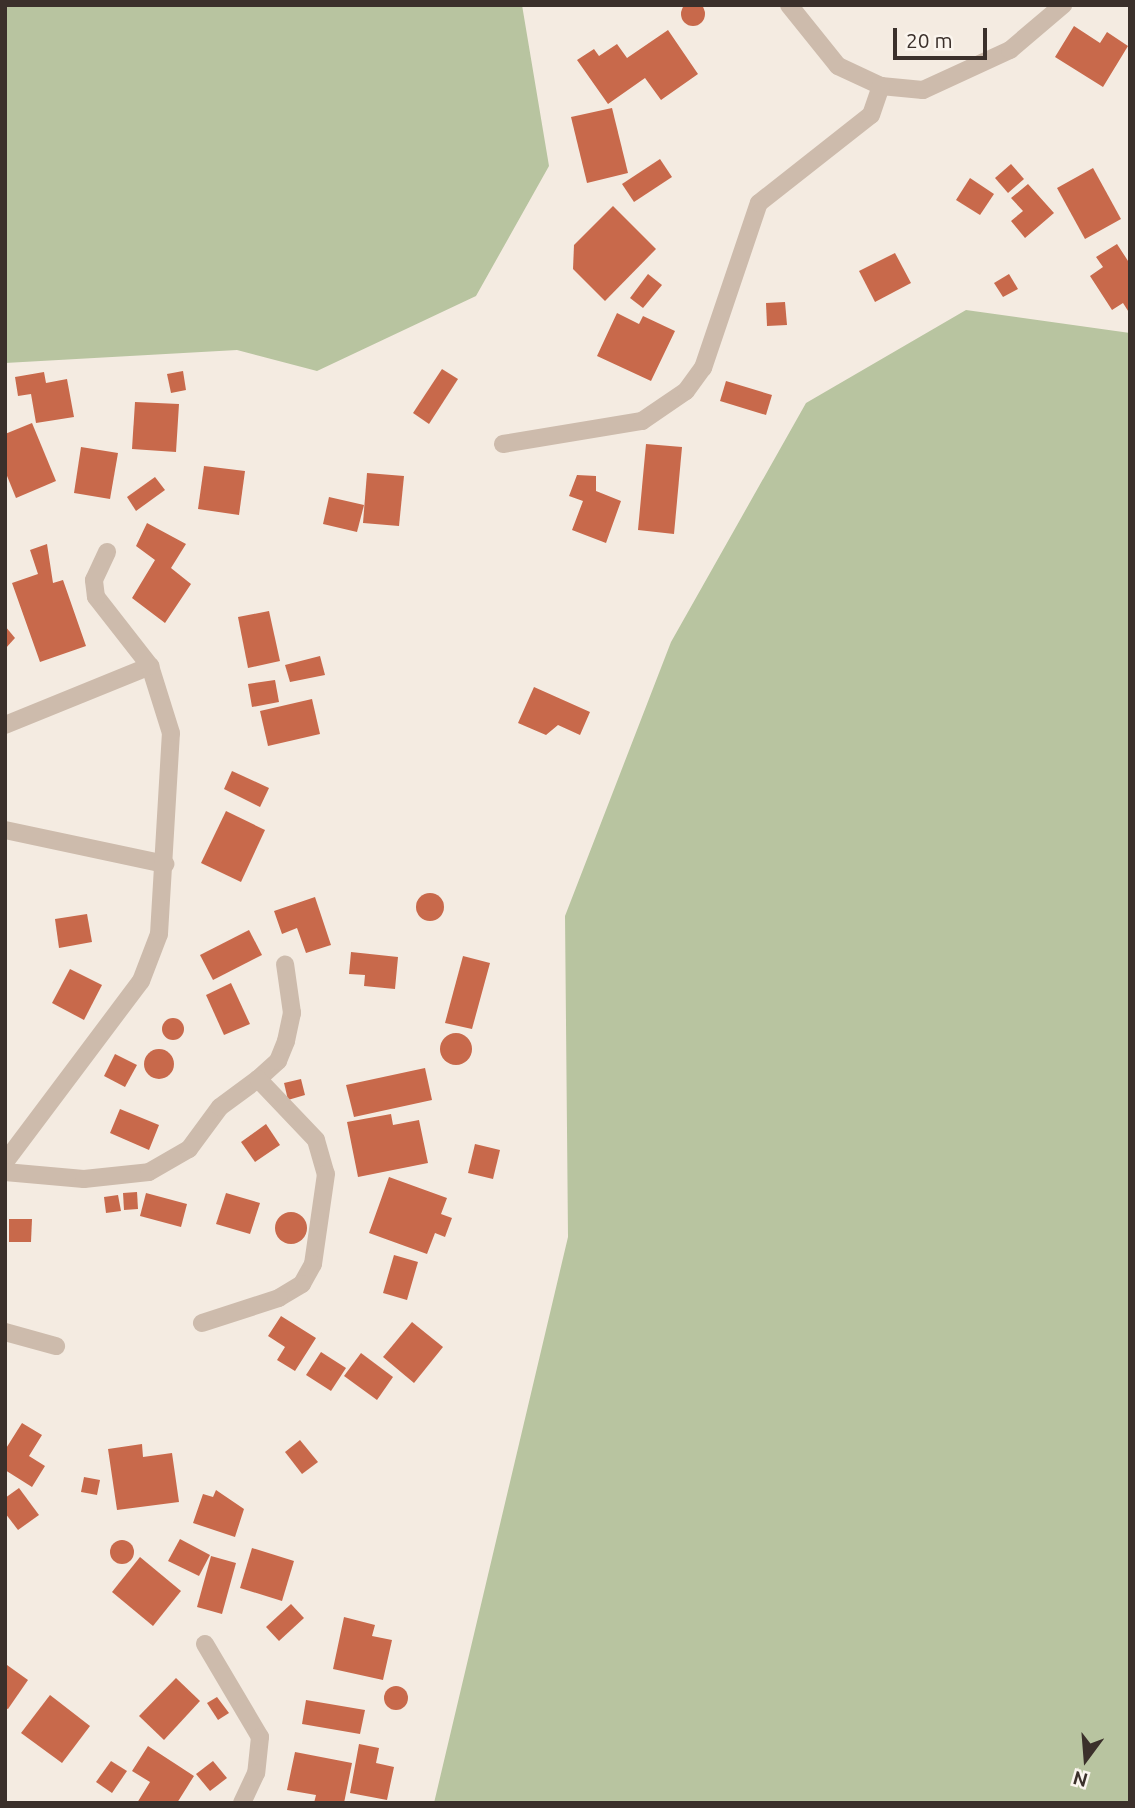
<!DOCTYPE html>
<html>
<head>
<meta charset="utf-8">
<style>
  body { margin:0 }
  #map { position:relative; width:1135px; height:1808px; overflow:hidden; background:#f4ebe1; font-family:Ubuntu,sans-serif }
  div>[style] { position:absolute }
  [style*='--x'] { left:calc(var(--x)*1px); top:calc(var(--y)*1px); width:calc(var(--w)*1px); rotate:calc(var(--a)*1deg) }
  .green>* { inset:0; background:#b8c4a0 }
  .building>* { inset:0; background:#c8694b }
  .round { border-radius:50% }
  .minor>* { height:18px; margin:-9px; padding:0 9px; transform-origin:9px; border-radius:9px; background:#cdbbac }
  span { translate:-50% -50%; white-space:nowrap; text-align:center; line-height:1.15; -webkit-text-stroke:6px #fbf5ee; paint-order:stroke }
  .frame { position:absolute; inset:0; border:7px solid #3b302b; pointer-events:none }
  .north { position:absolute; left:1051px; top:1724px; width:70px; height:70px; -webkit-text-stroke:5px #fbf5ee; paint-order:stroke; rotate:196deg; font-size:19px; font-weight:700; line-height:28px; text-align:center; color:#3b302b }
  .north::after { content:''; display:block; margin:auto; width:24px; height:32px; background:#3b302b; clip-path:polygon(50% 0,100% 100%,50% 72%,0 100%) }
  .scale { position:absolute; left:893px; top:28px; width:94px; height:32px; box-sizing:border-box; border:4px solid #3b302b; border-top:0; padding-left:9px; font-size:21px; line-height:24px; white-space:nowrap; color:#3b302b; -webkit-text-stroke:5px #fbf5ee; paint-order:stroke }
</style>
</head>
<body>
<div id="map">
  <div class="green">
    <i style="clip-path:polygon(5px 5px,522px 5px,549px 166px,476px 296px,317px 371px,237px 350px,5px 363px)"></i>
    <i style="clip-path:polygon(966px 310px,1130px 333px,1130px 1803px,434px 1803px,568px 1237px,565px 916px,671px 642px,806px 403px)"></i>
  </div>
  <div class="building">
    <i class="round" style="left:681px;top:2px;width:24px;height:24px"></i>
    <i style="clip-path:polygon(1074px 26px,1100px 43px,1107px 32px,1128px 46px,1103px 87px,1055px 57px)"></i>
    <i style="clip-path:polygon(668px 30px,698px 74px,661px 100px,645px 78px,608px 104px,577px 60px,594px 49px,599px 56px,617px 44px,627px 58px)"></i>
    <i style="clip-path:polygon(612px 108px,628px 173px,587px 183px,571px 117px)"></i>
    <i style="clip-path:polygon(660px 159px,672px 177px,634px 202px,622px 184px)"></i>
    <i style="clip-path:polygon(1011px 164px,1024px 179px,1008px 193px,995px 178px)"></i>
    <i style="clip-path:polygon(1093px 168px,1121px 219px,1085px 239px,1057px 188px)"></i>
    <i style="clip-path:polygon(970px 178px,994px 194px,980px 215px,956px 200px)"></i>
    <i style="clip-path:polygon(1028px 184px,1054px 213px,1025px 238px,1011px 221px,1023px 211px,1011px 198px)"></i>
    <i style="clip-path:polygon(613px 206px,656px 249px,605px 301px,573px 269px,574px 245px)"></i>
    <i style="clip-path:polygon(1117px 244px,1130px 264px,1130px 314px,1123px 303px,1112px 310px,1090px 276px,1103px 267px,1096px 257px)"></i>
    <i style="clip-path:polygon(895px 253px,911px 283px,875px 302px,859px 271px)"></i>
    <i style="clip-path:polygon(648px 274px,662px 285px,643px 308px,630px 298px)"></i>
    <i style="clip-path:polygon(1009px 274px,1018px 289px,1003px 297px,994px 283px)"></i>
    <i style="clip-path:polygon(785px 302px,787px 325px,767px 326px,766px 303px)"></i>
    <i style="clip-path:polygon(617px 313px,639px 324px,643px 316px,675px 331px,651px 381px,597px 356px)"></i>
    <i style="clip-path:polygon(442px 369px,458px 379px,429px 424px,413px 413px)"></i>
    <i style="clip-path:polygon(183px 371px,186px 390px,171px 393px,167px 374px)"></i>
    <i style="clip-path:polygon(44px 372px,46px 383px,67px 379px,74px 417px,36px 423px,31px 394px,18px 396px,15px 377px)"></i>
    <i style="clip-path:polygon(726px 381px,772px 395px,766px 415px,720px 401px)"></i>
    <i style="clip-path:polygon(135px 402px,179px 404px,176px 452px,132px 449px)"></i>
    <i style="clip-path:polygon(32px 423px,56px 481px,16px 498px,5px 471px,5px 434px)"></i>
    <i style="clip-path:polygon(646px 444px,682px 447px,674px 534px,638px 530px)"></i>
    <i style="clip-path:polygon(81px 447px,118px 453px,110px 499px,74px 493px)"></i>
    <i style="clip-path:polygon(204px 466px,245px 471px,239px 515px,198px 509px)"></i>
    <i style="clip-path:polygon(367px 473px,404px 476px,399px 526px,363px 523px)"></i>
    <i style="clip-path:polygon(577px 475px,596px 476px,596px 491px,621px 501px,606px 543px,572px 530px,583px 501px,569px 496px)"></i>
    <i style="clip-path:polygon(155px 477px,165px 490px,136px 511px,127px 497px)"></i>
    <i style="clip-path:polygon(329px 497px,364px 505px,357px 532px,323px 524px)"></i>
    <i style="clip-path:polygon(147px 523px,186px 544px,171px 568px,191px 584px,165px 623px,132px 598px,155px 560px,136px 546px)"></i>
    <i style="clip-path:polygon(47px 544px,53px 583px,63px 580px,86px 646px,40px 662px,12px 583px,38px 574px,30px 550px)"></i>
    <i style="clip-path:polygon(269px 611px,280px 661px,248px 668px,238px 617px)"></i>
    <i style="clip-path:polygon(5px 626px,15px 638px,5px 649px)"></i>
    <i style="clip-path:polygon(320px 656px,325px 675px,290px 682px,285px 665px)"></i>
    <i style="clip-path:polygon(275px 680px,279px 702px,252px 707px,248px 684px)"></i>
    <i style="clip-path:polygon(534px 687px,590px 712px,580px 735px,558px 725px,546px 735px,518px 723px)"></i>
    <i style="clip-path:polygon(312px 699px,320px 734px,268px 746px,260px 711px)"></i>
    <i style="clip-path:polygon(232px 771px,269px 788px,260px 807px,224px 789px)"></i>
    <i style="clip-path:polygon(226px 811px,265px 830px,241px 882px,201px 863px)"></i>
    <i class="round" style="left:416px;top:893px;width:28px;height:28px"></i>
    <i style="clip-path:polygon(315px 897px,331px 945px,306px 953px,297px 928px,282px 934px,274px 911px)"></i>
    <i style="clip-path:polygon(87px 914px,92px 942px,59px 948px,55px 919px)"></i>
    <i style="clip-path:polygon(249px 930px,262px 955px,213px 980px,200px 955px)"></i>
    <i style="clip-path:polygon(351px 952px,398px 957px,395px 989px,364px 986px,365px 975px,349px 974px)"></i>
    <i style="clip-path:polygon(463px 956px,490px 963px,472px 1029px,445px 1023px)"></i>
    <i style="clip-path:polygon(70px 969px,102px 985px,84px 1020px,52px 1003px)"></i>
    <i style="clip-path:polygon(231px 983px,250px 1024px,224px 1035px,206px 995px)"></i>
    <i class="round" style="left:162px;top:1018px;width:22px;height:22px"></i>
    <i class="round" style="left:440px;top:1033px;width:32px;height:32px"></i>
    <i class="round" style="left:144px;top:1049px;width:30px;height:30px"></i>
    <i style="clip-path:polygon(115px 1054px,137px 1065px,125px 1087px,104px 1076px)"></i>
    <i style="clip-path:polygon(425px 1068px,432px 1100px,354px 1117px,346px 1085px)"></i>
    <i style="clip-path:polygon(301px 1079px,305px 1095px,288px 1100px,284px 1083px)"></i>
    <i style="clip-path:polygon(120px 1109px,159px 1125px,149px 1150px,110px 1133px)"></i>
    <i style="clip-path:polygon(391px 1114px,393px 1125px,419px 1120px,428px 1163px,358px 1177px,347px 1122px)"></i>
    <i style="clip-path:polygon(266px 1124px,280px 1145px,255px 1162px,241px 1142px)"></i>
    <i style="clip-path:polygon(475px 1144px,500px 1150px,493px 1179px,468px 1173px)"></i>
    <i style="clip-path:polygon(389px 1177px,447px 1198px,441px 1214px,452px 1218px,445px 1237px,435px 1233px,427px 1254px,369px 1233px)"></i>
    <i style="clip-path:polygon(137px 1192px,138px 1209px,124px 1210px,123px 1193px)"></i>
    <i style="clip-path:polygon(146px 1193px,187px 1204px,181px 1227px,140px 1216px)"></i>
    <i style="clip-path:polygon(226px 1193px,260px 1203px,250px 1234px,216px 1224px)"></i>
    <i style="clip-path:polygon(118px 1195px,121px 1211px,106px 1213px,104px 1197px)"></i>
    <i class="round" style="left:275px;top:1212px;width:32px;height:32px"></i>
    <i style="clip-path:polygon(9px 1219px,32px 1219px,31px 1242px,9px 1242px)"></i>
    <i style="clip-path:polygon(394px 1255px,418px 1262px,407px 1300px,383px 1293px)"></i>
    <i style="clip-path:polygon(281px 1316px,316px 1338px,295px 1371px,277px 1360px,285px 1347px,268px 1336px)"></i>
    <i style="clip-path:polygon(412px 1322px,443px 1347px,414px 1383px,383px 1357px)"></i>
    <i style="clip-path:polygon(321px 1352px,346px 1368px,331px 1391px,306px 1375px)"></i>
    <i style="clip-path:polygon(361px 1353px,393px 1377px,377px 1400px,344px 1376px)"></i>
    <i style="clip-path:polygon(22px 1423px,42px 1435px,29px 1456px,45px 1466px,32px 1487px,5px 1470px,5px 1450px)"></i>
    <i style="clip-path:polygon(300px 1440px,318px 1462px,302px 1474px,285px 1452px)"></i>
    <i style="clip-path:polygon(142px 1444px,143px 1457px,172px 1453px,179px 1502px,117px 1510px,108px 1449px)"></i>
    <i style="clip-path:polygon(84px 1477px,100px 1480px,97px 1495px,81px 1492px)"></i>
    <i style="clip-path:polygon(19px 1488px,39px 1515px,18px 1530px,5px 1513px,5px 1498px)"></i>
    <i style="clip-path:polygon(216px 1490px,244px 1509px,235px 1537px,193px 1523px,203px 1494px,213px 1497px)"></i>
    <i style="clip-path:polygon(180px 1539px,210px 1555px,199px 1576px,168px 1561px)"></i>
    <i class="round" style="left:110px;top:1540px;width:24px;height:24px"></i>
    <i style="clip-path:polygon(252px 1548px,294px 1561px,282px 1601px,240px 1588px)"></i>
    <i style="clip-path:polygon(211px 1556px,236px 1563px,222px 1614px,197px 1607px)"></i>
    <i style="clip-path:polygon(140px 1557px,181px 1591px,153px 1626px,112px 1592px)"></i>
    <i style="clip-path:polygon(291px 1604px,304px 1618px,279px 1641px,266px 1627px)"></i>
    <i style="clip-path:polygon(344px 1617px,375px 1625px,372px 1636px,392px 1640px,383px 1680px,333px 1669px)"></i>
    <i style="clip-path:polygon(7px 1665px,28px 1680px,8px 1709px,5px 1708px)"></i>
    <i style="clip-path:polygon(176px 1678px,200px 1701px,164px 1740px,139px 1716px)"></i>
    <i class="round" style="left:384px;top:1686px;width:24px;height:24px"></i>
    <i style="clip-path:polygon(50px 1695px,90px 1726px,62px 1763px,21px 1733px)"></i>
    <i style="clip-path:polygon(217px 1697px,229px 1713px,218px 1720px,207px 1703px)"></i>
    <i style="clip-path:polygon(306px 1700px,365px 1710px,360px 1734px,302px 1724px)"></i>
    <i style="clip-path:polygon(359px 1744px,379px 1748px,376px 1763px,394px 1767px,387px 1800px,350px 1793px)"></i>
    <i style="clip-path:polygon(148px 1746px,194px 1776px,177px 1803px,137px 1803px,150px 1782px,132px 1771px)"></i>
    <i style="clip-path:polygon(295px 1752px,352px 1763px,344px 1803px,314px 1803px,316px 1795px,287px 1790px)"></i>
    <i style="clip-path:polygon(111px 1761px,127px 1771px,112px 1793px,96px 1782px)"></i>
    <i style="clip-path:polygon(213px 1761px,227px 1778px,210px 1791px,196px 1774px)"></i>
  </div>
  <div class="minor">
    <i style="--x:789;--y:5;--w:78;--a:51.2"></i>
    <i style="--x:838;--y:66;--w:47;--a:24.9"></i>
    <i style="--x:881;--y:86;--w:42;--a:5.4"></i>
    <i style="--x:923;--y:90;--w:96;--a:-24.7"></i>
    <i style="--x:1010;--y:50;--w:70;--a:-40.3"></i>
    <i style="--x:503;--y:444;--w:141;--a:-9.4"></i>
    <i style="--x:642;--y:421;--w:53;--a:-34.3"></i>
    <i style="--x:686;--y:391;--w:29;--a:-54"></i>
    <i style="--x:703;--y:368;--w:174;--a:-71.3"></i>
    <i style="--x:759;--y:203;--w:142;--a:-38.2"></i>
    <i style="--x:871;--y:115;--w:31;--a:-71"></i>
    <i style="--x:5;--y:725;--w:157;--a:-22.1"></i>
    <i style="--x:5;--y:830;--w:164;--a:12"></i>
    <i style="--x:258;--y:1079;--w:27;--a:-42"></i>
    <i style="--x:278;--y:1061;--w:22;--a:-68"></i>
    <i style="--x:286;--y:1041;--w:29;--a:-78"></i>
    <i style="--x:292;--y:1013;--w:49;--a:-98.1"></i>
    <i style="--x:5;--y:1162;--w:226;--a:-53.1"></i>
    <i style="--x:141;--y:981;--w:50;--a:-69"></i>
    <i style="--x:159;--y:934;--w:201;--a:-86.6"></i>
    <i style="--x:171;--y:733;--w:70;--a:-107.4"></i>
    <i style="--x:150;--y:666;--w:88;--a:-128"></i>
    <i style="--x:96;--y:597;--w:17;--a:-97"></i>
    <i style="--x:94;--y:580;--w:31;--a:-65"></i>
    <i style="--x:5;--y:1172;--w:79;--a:5.1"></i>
    <i style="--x:84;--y:1179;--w:65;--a:-6.1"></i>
    <i style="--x:149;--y:1172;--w:46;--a:-29.9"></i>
    <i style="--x:189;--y:1149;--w:52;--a:-53.6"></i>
    <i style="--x:220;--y:1107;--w:47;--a:-36.4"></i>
    <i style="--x:258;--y:1079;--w:84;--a:46.4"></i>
    <i style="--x:316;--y:1140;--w:35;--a:74"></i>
    <i style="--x:326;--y:1174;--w:91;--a:98.2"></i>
    <i style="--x:313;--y:1264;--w:23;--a:119"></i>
    <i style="--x:302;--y:1284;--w:27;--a:149"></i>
    <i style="--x:279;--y:1298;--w:81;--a:162"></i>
    <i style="--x:5;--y:1332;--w:53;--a:15.4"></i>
    <i style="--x:205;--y:1644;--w:108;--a:59.4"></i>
    <i style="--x:260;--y:1737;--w:36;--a:96"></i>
    <i style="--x:256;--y:1773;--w:33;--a:115"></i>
  </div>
  <div class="frame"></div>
  <div class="north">N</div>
  <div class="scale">20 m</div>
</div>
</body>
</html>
